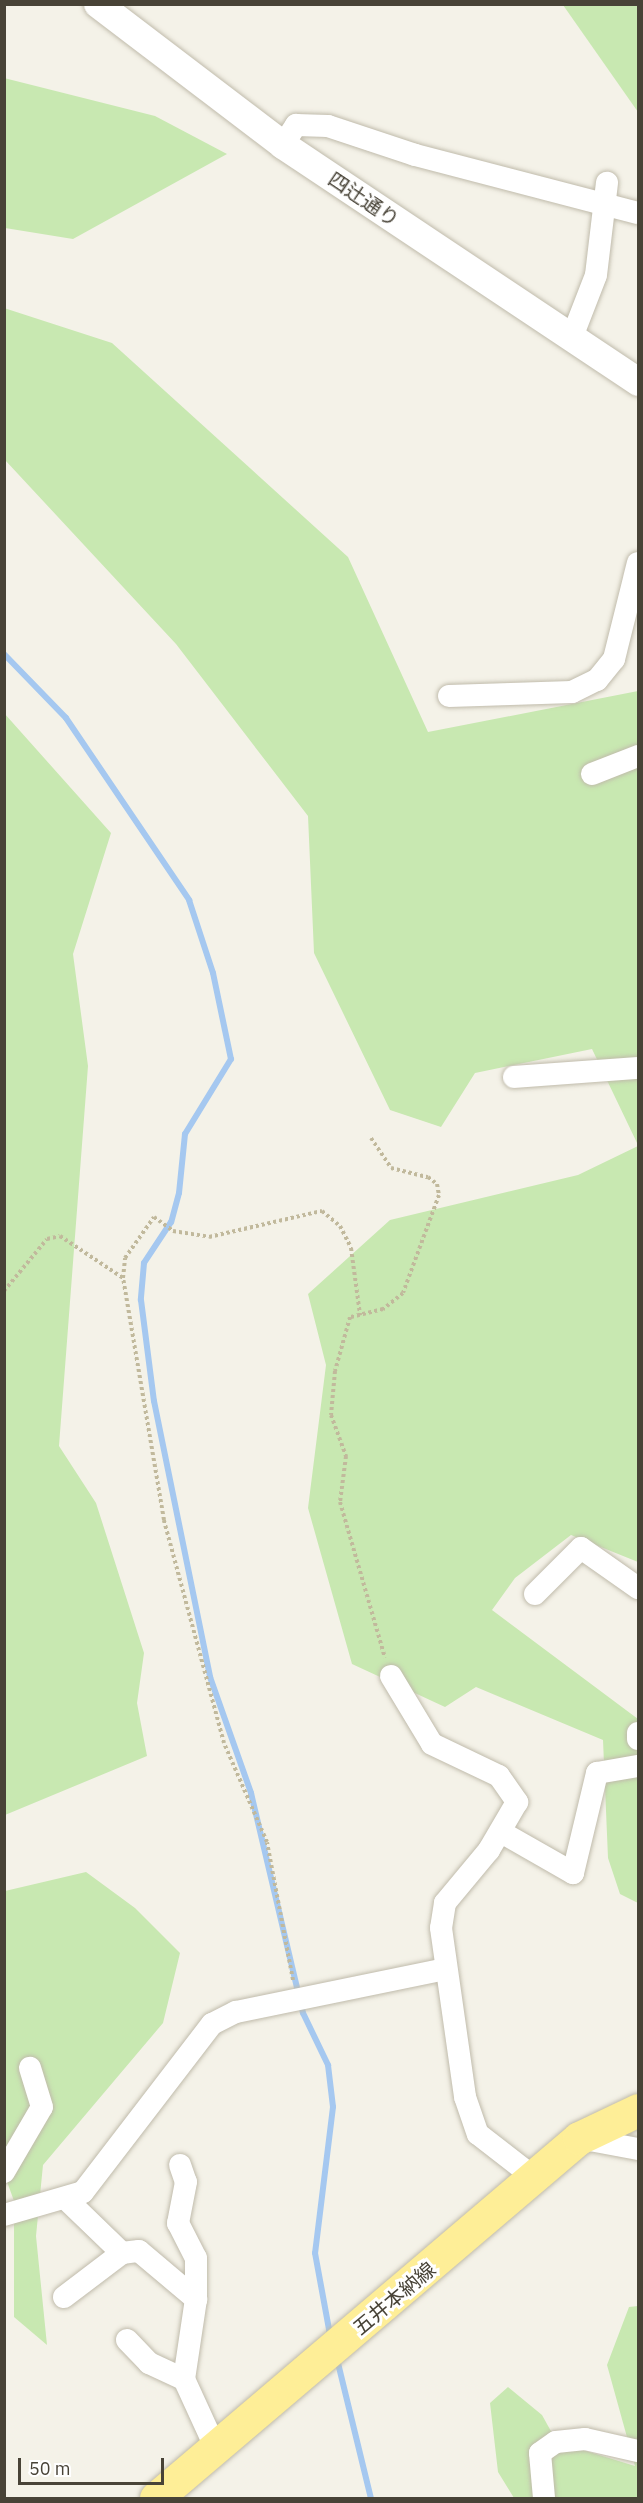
<!DOCTYPE html>
<html>
<head>
<meta charset="utf-8">
<style>
  body { margin:0 }
  #map { position:relative; width:643px; height:2503px; overflow:hidden; background:#f4f2e8; font-family:"IBM Plex Sans","Noto Sans JP",sans-serif }
  div>[style] { position:absolute }
  [style*='--x'] { left:calc(var(--x)*1px); top:calc(var(--y)*1px); width:calc(var(--w)*1px); rotate:calc(var(--a)*1deg) }
  .green>* { inset:0; background:#c8e8b1 }
  .stream>* { height:6px; margin:-3px; padding:0 3px; transform-origin:3px; border-radius:3px; background:#a5c8f0 }
  .path>* { height:4px; margin-top:-2px; transform-origin:0; background:repeating-linear-gradient(90deg,#c1b99c 0 3px,transparent 0 6px) }
  .roads { filter:drop-shadow(0 0 2px #c0bbab) drop-shadow(0 0 2px #c0bbab) }
  .minor>* { height:22px; margin:-11px; padding:0 11px; transform-origin:11px; border-radius:11px; background:#fff }
  .tertiary>* { height:28px; margin:-14px; padding:0 14px; transform-origin:14px; border-radius:14px; background:#fff }
  .primary>* { height:33px; margin:-16.5px; padding:0 16.5px; transform-origin:16.5px; border-radius:16.5px; background:#feee97 }
  span { translate:-50% -50%; white-space:nowrap; text-align:center; line-height:1.15; -webkit-text-stroke:6px #fff; paint-order:stroke }
  .street-label { font-size:20px; color:#484337 }
  .frame { position:absolute; inset:0; border:6px solid #484337; pointer-events:none }
  .scale { position:absolute; left:18px; top:2458px; width:146px; height:27px; box-sizing:border-box; border:3px solid #484337; border-top:0; padding-left:8px; font-size:18px; line-height:21px; white-space:nowrap; color:#484337; -webkit-text-stroke:4px #fff; paint-order:stroke }
</style>
</head>
<body>
<div id="map">
  <div class="green">
    <i style="clip-path:polygon(563px 5px,638px 5px,638px 112px)"></i>
    <i style="clip-path:polygon(4px 78px,155px 116px,227px 154px,73px 239px,5px 228px)"></i>
    <i style="clip-path:polygon(4px 308px,112px 343px,348px 557px,428px 732px,638px 691px,638px 1145px,592px 1049px,475px 1073px,441px 1127px,390px 1110px,314px 953px,308px 816px,176px 644px,5px 460px)"></i>
    <i style="clip-path:polygon(4px 713px,111px 833px,73px 954px,88px 1066px,59px 1446px,96px 1503px,144px 1653px,137px 1703px,147px 1756px,5px 1815px)"></i>
    <i style="clip-path:polygon(638px 1146px,638px 1562px,571px 1535px,515px 1578px,492px 1610px,638px 1719px,638px 1903px,620px 1894px,608px 1858px,603px 1740px,476px 1687px,445px 1707px,352px 1664px,308px 1508px,326px 1365px,308px 1294px,390px 1220px,578px 1175px)"></i>
    <i style="clip-path:polygon(86px 1872px,135px 1908px,180px 1953px,163px 2023px,43px 2165px,36px 2236px,47px 2345px,14px 2317px,14px 2201px,5px 2176px,5px 1891px)"></i>
    <i style="clip-path:polygon(638px 2306px,638px 2498px,514px 2498px,498px 2472px,490px 2403px,508px 2387px,542px 2415px,557px 2442px,635px 2466px,607px 2365px,629px 2307px)"></i>
  </div>
  <div class="stream">
    <i style="--x:4;--y:654;--w:89;--a:45.9"></i>
    <i style="--x:66;--y:718;--w:220;--a:55.9"></i>
    <i style="--x:189;--y:900;--w:77;--a:71.8"></i>
    <i style="--x:213;--y:973;--w:88;--a:78.2"></i>
    <i style="--x:231;--y:1059;--w:88;--a:121.5"></i>
    <i style="--x:185;--y:1134;--w:59;--a:95.8"></i>
    <i style="--x:179;--y:1193;--w:30;--a:105"></i>
    <i style="--x:171;--y:1222;--w:49;--a:123.4"></i>
    <i style="--x:144;--y:1263;--w:37;--a:95"></i>
    <i style="--x:141;--y:1300;--w:102;--a:82.7"></i>
    <i style="--x:154;--y:1401;--w:282;--a:78.5"></i>
    <i style="--x:210;--y:1677;--w:123;--a:70.5"></i>
    <i style="--x:251;--y:1793;--w:226;--a:76.7"></i>
    <i style="--x:303;--y:2013;--w:58;--a:64.3"></i>
    <i style="--x:328;--y:2065;--w:42;--a:83.2"></i>
    <i style="--x:333;--y:2107;--w:147;--a:97"></i>
    <i style="--x:315;--y:2253;--w:83;--a:79.6"></i>
    <i style="--x:337;--y:2359;--w:143;--a:76.3"></i>
  </div>
  <div class="path">
    <i style="--x:371;--y:1138;--w:36;--a:56"></i>
    <i style="--x:391;--y:1168;--w:38;--a:14"></i>
    <i style="--x:428;--y:1177;--w:11;--a:38"></i>
    <i style="--x:437;--y:1184;--w:11;--a:80"></i>
    <i style="--x:439;--y:1195;--w:104;--a:110.2"></i>
    <i style="--x:403;--y:1293;--w:26;--a:141"></i>
    <i style="--x:383;--y:1309;--w:34;--a:166"></i>
    <i style="--x:350;--y:1317;--w:56;--a:105.5"></i>
    <i style="--x:335;--y:1371;--w:44;--a:95.2"></i>
    <i style="--x:331;--y:1415;--w:44;--a:69.9"></i>
    <i style="--x:346;--y:1456;--w:46;--a:97.4"></i>
    <i style="--x:340;--y:1502;--w:162;--a:73.9"></i>
    <i style="--x:4;--y:1291;--w:67;--a:-50.4"></i>
    <i style="--x:47;--y:1239;--w:13;--a:-13"></i>
    <i style="--x:60;--y:1236;--w:76;--a:33.7"></i>
    <i style="--x:293;--y:1980;--w:140;--a:-100.7"></i>
    <i style="--x:267;--y:1842;--w:108;--a:-113.5"></i>
    <i style="--x:224;--y:1743;--w:231;--a:-105.1"></i>
    <i style="--x:164;--y:1520;--w:245;--a:-99.6"></i>
    <i style="--x:123;--y:1278;--w:20;--a:-84"></i>
    <i style="--x:125;--y:1258;--w:50;--a:-54.7"></i>
    <i style="--x:154;--y:1217;--w:24;--a:36"></i>
    <i style="--x:173;--y:1231;--w:36;--a:9"></i>
    <i style="--x:209;--y:1237;--w:116;--a:-13"></i>
    <i style="--x:322;--y:1211;--w:23;--a:40"></i>
    <i style="--x:340;--y:1226;--w:25;--a:63"></i>
    <i style="--x:351;--y:1248;--w:68;--a:82.3"></i>
  </div>
  <div class="roads">
    <div class="minor">
      <i style="--x:283;--y:145;--w:24;--a:-57"></i>
      <i style="--x:296;--y:125;--w:32;--a:2"></i>
      <i style="--x:328;--y:126;--w:92;--a:18.4"></i>
      <i style="--x:415;--y:155;--w:230;--a:14.6"></i>
      <i style="--x:572;--y:337;--w:66;--a:-68.8"></i>
      <i style="--x:596;--y:275;--w:93;--a:-83.2"></i>
      <i style="--x:449;--y:696;--w:123;--a:-1.9"></i>
      <i style="--x:572;--y:692;--w:28;--a:-26"></i>
      <i style="--x:597;--y:680;--w:27;--a:-51"></i>
      <i style="--x:614;--y:659;--w:99;--a:-76"></i>
      <i style="--x:592;--y:774;--w:49;--a:-21.4"></i>
      <i style="--x:514;--y:1077;--w:124;--a:-4.2"></i>
      <i style="--x:535;--y:1594;--w:65;--a:-45"></i>
      <i style="--x:581;--y:1548;--w:70;--a:35.1"></i>
      <i style="--x:391;--y:1676;--w:79;--a:58.9"></i>
      <i style="--x:432;--y:1744;--w:74;--a:25.5"></i>
      <i style="--x:499;--y:1776;--w:32;--a:55"></i>
      <i style="--x:517;--y:1802;--w:56;--a:120.3"></i>
      <i style="--x:489;--y:1850;--w:69;--a:129.7"></i>
      <i style="--x:445;--y:1903;--w:25;--a:99"></i>
      <i style="--x:441;--y:1928;--w:171;--a:81.9"></i>
      <i style="--x:465;--y:2097;--w:39;--a:71"></i>
      <i style="--x:478;--y:2134;--w:73;--a:37.8"></i>
      <i style="--x:638;--y:1733;--w:6;--a:90"></i>
      <i style="--x:501;--y:1832;--w:83;--a:29.7"></i>
      <i style="--x:573;--y:1873;--w:103;--a:-76.5"></i>
      <i style="--x:597;--y:1773;--w:42;--a:-9.7"></i>
      <i style="--x:579;--y:2138;--w:60;--a:10.6"></i>
      <i style="--x:180;--y:2165;--w:18;--a:71"></i>
      <i style="--x:186;--y:2182;--w:42;--a:101"></i>
      <i style="--x:178;--y:2223;--w:39;--a:63"></i>
      <i style="--x:196;--y:2258;--w:41;--a:90"></i>
      <i style="--x:4;--y:2172;--w:75;--a:-59.7"></i>
      <i style="--x:42;--y:2107;--w:41;--a:-107.1"></i>
      <i style="--x:66;--y:2199;--w:78;--a:44"></i>
      <i style="--x:4;--y:2215;--w:82;--a:-16.2"></i>
      <i style="--x:83;--y:2192;--w:212;--a:-52.5"></i>
      <i style="--x:212;--y:2024;--w:27;--a:-27"></i>
      <i style="--x:236;--y:2012;--w:214;--a:-11.6"></i>
      <i style="--x:64;--y:2297;--w:73;--a:-37.2"></i>
      <i style="--x:122;--y:2253;--w:17;--a:-7"></i>
      <i style="--x:139;--y:2251;--w:75;--a:40.1"></i>
      <i style="--x:196;--y:2299;--w:81;--a:98.5"></i>
      <i style="--x:184;--y:2379;--w:77;--a:65.4"></i>
      <i style="--x:127;--y:2340;--w:32;--a:46"></i>
      <i style="--x:149;--y:2363;--w:38;--a:25"></i>
      <i style="--x:544;--y:2498;--w:45;--a:-95.1"></i>
      <i style="--x:540;--y:2453;--w:19;--a:-35"></i>
      <i style="--x:556;--y:2442;--w:29;--a:-6"></i>
      <i style="--x:585;--y:2439;--w:54;--a:12.8"></i>
    </div>
    <div class="tertiary">
      <i style="--x:98;--y:4;--w:233;--a:37.3"></i>
      <i style="--x:283;--y:145;--w:427;--a:33.7"></i>
    </div>
    <div class="primary">
      <i style="--x:156;--y:2498;--w:555;--a:-40.4"></i>
      <i style="--x:579;--y:2138;--w:65;--a:-25.4"></i>
    </div>
  </div>
  <div class="street-label">
    <span style="left:364px;top:199px;rotate:34deg">四辻通り</span>
    <span style="left:394px;top:2298px;rotate:-40deg">五井本納線</span>
  </div>
  <div class="frame"></div>
  <div class="scale">50 m</div>
</div>
</body>
</html>
